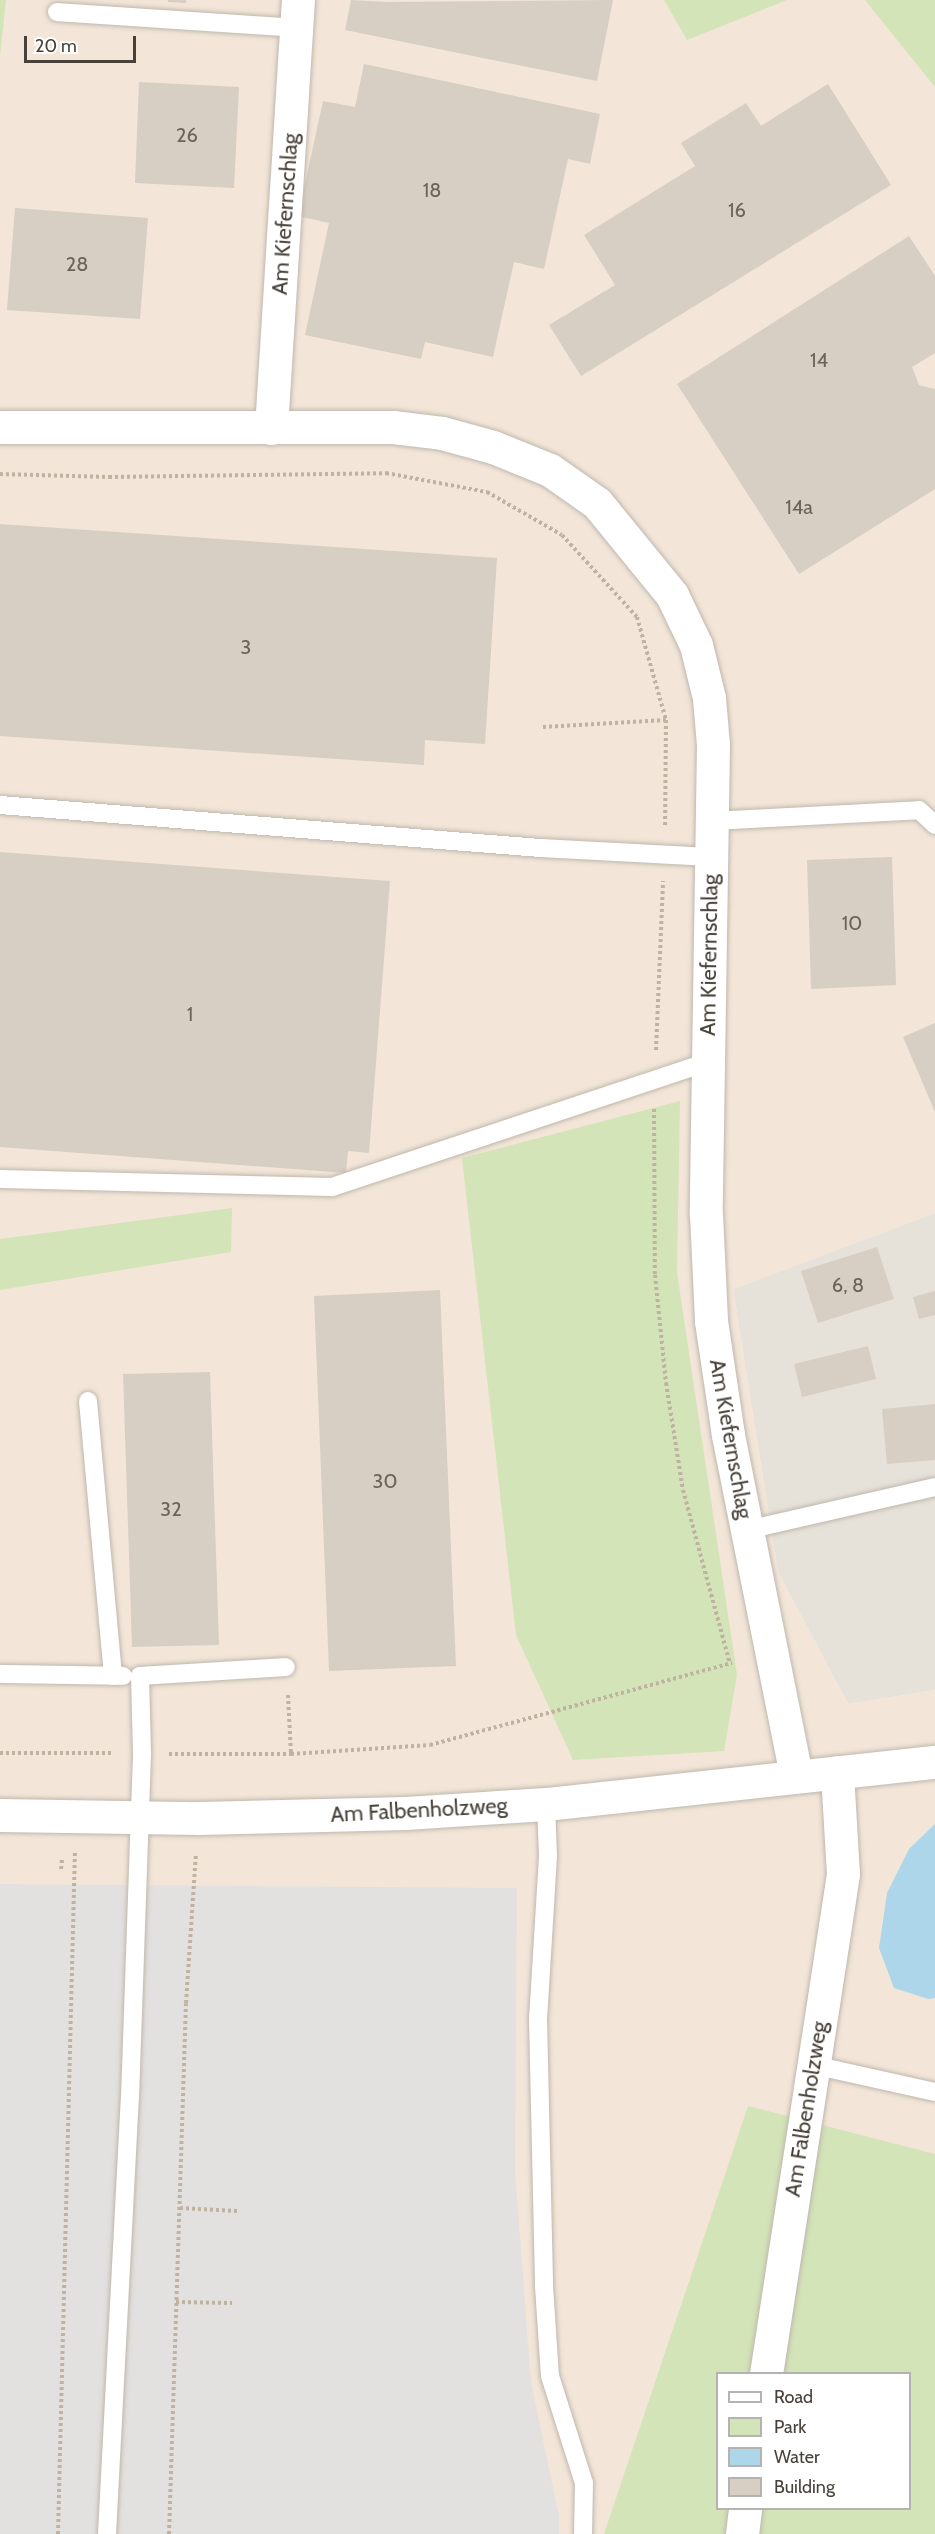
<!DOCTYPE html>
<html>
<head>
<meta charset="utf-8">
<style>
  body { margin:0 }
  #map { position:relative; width:935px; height:2534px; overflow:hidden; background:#f4f0eb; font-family:Cabin,sans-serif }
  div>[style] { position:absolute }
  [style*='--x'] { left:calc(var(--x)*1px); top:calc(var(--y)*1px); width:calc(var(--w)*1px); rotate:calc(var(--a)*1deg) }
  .residential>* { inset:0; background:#e7e2d9 }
  .commercial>* { inset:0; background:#f3e6d8 }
  .green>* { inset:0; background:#d3e4b8 }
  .parking>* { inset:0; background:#e3e1df }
  .water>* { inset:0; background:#add6ea }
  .building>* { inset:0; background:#d7cec4 }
  .path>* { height:4px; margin-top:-2px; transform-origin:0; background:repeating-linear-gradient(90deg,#bfb2a0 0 3px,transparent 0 6px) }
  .roads { filter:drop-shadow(0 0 2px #bfb7ae) drop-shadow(0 0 2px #bfb7ae) }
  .service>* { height:18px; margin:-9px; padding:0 9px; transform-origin:9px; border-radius:9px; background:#fff }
  .minor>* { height:33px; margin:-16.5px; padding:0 16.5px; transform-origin:16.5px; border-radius:16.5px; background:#fff }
  .tertiary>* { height:33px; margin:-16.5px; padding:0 16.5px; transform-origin:16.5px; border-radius:16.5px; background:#fff }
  span { translate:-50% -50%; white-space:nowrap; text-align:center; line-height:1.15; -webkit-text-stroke:5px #fff; paint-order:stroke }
  .number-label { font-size:20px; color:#6b645c }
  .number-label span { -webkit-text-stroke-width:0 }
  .street-label { font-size:22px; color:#474139 }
  .legend { position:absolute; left:716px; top:2372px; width:195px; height:138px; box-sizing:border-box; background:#fff; border:2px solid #b5b3b0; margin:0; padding:8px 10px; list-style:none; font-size:18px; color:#474139 }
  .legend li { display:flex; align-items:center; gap:12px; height:30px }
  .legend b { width:30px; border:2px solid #b5b3b0 }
  .scale { position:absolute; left:24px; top:36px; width:112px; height:27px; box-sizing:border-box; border:3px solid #474139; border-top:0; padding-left:8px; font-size:18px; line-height:21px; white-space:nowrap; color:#474139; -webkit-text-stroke:4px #fff; paint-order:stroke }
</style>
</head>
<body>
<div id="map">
  <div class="residential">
    <i style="clip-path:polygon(935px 1213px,935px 1690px,848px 1704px,778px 1572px,733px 1289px)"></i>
  </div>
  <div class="commercial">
    <i style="clip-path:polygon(evenodd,0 0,935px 0,935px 1213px,733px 1289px,778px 1572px,848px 1704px,935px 1690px,935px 2534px,0 2534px,0 0,718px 2374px,910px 2374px,910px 2508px,718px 2508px,718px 2374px)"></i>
  </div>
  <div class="green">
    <i style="clip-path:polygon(0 0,6px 0,0 56px)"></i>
    <i style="clip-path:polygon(664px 0,787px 0,687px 40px)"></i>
    <i style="clip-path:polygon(865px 0,935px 0,935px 87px)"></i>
    <i style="clip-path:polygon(680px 1101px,677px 1272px,737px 1675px,724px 1751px,573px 1760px,516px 1635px,462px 1158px)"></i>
    <i style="clip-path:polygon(232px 1208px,231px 1252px,0 1290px,0 1239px)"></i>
    <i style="clip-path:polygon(evenodd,748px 2106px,935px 2154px,935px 2534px,604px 2534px,748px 2106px,718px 2374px,910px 2374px,910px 2508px,718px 2508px,718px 2374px)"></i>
  </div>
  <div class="parking">
    <i style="clip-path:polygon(0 1884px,517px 1888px,515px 2170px,531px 2382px,559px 2516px,559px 2534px,0 2534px)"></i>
  </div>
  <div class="water">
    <i style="clip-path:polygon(935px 1824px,935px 1998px,928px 1999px,894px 1988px,879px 1948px,887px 1893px,909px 1849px)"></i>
  </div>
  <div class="building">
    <i style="clip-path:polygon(168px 0,186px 0,186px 3px,168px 2px)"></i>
    <i style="clip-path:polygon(351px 0,387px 2px,613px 0,597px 81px,345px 30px)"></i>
    <i style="clip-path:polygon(364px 64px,600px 114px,590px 164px,568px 159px,544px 269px,514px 262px,493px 357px,425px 342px,421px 359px,305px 335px,329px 223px,298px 216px,323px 101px,355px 107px)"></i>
    <i style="clip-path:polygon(139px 82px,239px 87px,234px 188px,135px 183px)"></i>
    <i style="clip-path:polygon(828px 84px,891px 185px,581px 376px,549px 325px,615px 285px,584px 235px,695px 166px,681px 143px,746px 103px,761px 126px)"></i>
    <i style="clip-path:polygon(15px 208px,148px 218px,140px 319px,7px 310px)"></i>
    <i style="clip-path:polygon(909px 236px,935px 276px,935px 353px,912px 367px,919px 385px,935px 389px,935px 489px,799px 574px,677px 384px)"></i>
    <i style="clip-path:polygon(0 524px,497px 558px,485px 744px,425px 740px,424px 765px,0 736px)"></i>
    <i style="clip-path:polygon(0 852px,390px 881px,369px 1153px,348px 1151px,346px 1173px,0 1147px)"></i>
    <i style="clip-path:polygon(892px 857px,896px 985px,811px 989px,807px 860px)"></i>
    <i style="clip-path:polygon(935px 1023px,935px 1112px,903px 1037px)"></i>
    <i style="clip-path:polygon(877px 1247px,894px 1299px,818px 1323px,801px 1271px)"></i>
    <i style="clip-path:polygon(440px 1290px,456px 1666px,329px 1671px,314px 1296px)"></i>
    <i style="clip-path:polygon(935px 1291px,935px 1315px,919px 1319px,913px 1297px)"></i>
    <i style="clip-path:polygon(868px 1346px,876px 1379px,802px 1397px,794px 1364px)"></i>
    <i style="clip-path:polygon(210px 1372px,219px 1645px,132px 1647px,123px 1374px)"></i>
    <i style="clip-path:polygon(935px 1404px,935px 1460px,887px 1464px,882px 1409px)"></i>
  </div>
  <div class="path">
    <i style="--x:0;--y:474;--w:109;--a:1.6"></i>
    <i style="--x:109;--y:477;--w:277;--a:-0.8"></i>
    <i style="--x:386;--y:473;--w:103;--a:10.7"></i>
    <i style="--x:487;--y:492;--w:86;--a:29.8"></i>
    <i style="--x:562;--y:535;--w:111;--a:47.6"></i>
    <i style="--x:637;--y:617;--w:107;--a:74.3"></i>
    <i style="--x:666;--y:720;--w:105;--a:90.5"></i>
    <i style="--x:543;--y:727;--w:123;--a:-3.3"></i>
    <i style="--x:656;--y:1050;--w:169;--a:-87.6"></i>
    <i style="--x:654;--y:1109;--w:166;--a:89.7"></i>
    <i style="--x:655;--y:1275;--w:109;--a:84.2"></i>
    <i style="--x:666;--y:1383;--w:108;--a:81"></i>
    <i style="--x:683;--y:1490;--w:180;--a:74.9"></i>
    <i style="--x:288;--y:1695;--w:59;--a:87.1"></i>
    <i style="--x:0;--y:1753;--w:113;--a:0"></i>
    <i style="--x:169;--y:1754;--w:122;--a:0"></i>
    <i style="--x:291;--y:1754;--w:139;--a:-3.7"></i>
    <i style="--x:430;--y:1745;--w:313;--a:-15.2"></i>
    <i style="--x:61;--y:1869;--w:9;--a:-84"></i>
    <i style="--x:180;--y:2208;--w:57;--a:3"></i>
    <i style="--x:176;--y:2302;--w:56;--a:1"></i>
    <i style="--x:58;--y:2534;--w:684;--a:-88.58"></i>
    <i style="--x:169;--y:2534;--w:531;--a:-88.17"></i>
    <i style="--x:186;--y:2003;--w:149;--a:-86.2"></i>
  </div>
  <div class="roads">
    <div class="service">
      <i style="--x:57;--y:12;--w:240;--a:3.8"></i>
      <i style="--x:0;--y:805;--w:542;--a:4.55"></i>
      <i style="--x:540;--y:848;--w:171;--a:3"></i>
      <i style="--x:712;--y:821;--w:207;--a:-3"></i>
      <i style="--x:919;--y:810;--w:22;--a:43"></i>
      <i style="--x:0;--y:1179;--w:332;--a:1.4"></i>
      <i style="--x:332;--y:1187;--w:395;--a:-18.4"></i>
      <i style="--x:88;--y:1401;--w:276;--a:84.8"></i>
      <i style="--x:747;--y:1530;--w:193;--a:-12.9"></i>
      <i style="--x:0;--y:1674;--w:123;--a:0.9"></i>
      <i style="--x:546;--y:1804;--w:52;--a:87.8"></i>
      <i style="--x:548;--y:1856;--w:162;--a:93.5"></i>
      <i style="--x:538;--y:2018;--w:268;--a:88.7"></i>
      <i style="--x:544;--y:2286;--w:90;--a:86.2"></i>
      <i style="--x:550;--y:2376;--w:112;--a:72.4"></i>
      <i style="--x:584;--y:2483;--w:51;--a:91.1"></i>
      <i style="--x:813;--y:2065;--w:125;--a:12.5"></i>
      <i style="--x:107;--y:2534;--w:437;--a:-87"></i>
      <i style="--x:130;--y:2098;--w:345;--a:-88"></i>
      <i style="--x:142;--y:1753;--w:77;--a:-91.5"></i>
      <i style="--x:140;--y:1676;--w:146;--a:-3.5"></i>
    </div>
    <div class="minor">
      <i style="--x:0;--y:427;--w:393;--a:0"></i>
      <i style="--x:393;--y:427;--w:49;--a:7"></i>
      <i style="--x:442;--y:433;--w:53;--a:15.4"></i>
      <i style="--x:493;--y:447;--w:61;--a:22"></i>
      <i style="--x:550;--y:470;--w:57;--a:35.1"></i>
      <i style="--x:597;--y:503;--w:119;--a:50.8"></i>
      <i style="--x:672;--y:595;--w:55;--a:64.4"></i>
      <i style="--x:696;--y:645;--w:55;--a:76.2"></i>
      <i style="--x:709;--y:698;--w:47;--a:85.1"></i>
      <i style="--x:713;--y:745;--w:469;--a:90.9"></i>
      <i style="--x:706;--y:1214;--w:107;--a:87.3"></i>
      <i style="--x:711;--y:1321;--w:115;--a:81.5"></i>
      <i style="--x:728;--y:1435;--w:348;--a:78.7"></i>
      <i style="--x:271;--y:428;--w:429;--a:-86.4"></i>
      <i style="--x:766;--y:2374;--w:506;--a:-81.25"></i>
      <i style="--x:843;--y:1874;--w:102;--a:-93.4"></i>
      <i style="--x:742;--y:2534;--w:26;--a:-83"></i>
    </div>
    <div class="tertiary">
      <i style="--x:0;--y:1815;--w:199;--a:0.9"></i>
      <i style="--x:199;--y:1818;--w:207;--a:-1.4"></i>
      <i style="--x:406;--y:1813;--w:140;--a:-3.7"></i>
      <i style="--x:546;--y:1804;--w:391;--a:-6.2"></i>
    </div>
  </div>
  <div class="number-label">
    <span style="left:187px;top:135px">26</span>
    <span style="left:432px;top:190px">18</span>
    <span style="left:737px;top:210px">16</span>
    <span style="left:77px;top:264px">28</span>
    <span style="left:819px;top:360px">14</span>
    <span style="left:799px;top:507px">14a</span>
    <span style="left:246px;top:647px">3</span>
    <span style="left:852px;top:923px">10</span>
    <span style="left:190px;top:1014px">1</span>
    <span style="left:848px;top:1285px">6, 8</span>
    <span style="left:385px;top:1481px">30</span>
    <span style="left:171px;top:1509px">32</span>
  </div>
  <div class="street-label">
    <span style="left:285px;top:214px;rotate:-86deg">Am Kiefernschlag</span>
    <span style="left:709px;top:955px;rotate:-89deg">Am Kiefernschlag</span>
    <span style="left:731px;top:1439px;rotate:80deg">Am Kiefernschlag</span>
    <span style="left:419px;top:1810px;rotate:-3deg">Am Falbenholzweg</span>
    <span style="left:806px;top:2109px;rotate:-81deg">Am Falbenholzweg</span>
  </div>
  <ul class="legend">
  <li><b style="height:8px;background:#fff"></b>Road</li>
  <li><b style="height:16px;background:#d3e4b8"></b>Park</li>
  <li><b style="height:16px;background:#add6ea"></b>Water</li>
  <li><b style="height:16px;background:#d7cec4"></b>Building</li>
  </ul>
  <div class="scale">20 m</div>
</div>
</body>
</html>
